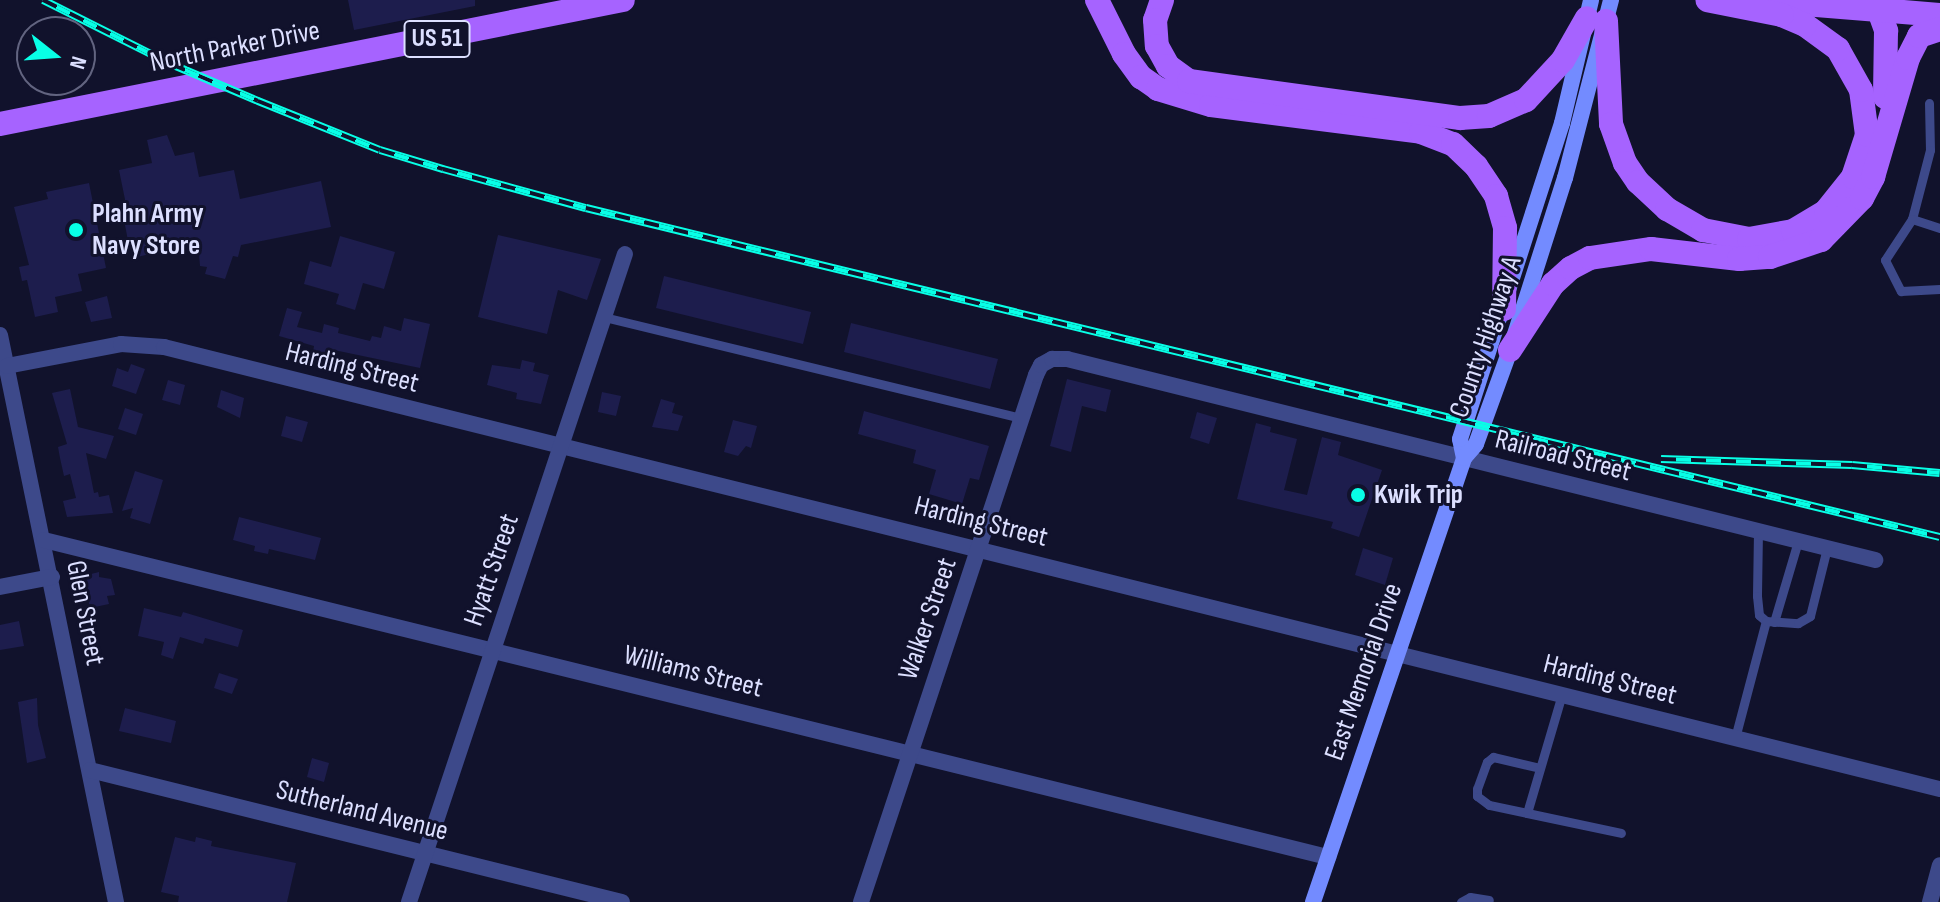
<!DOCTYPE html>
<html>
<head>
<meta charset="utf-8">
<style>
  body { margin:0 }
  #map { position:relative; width:1940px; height:902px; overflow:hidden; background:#11122c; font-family:"Sofia Sans Condensed",sans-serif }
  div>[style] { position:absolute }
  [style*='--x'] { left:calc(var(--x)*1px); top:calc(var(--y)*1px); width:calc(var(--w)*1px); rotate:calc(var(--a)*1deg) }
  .building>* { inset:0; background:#1d1d4d }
  .lane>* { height:9px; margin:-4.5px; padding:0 4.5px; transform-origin:4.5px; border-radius:4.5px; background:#3d498a }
  .street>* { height:16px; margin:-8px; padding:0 8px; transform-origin:8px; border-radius:8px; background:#3d498a }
  .secondary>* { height:16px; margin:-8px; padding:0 8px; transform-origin:8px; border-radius:8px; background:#738bff }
  .primary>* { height:24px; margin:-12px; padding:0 12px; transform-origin:12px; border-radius:12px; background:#a663ff }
  .rail>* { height:8px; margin-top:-4px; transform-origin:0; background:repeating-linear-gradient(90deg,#11122c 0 15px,#08ffe6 0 30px); box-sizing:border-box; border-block:2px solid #08ffe6 }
  .dots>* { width:22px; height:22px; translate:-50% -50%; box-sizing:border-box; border:4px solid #11122c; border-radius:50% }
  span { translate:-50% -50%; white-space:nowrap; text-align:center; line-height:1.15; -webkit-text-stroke:6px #11122c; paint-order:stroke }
  .shield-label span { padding:2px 6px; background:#11122c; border:2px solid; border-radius:6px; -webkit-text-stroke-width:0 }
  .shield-label { font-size:26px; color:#dcdfff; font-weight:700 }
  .street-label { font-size:28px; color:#dcdfff }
  .poi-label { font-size:28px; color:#dcdfff; font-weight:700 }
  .left { translate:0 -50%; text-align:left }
  .north { position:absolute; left:16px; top:16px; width:80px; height:80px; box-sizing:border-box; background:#11122c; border:2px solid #626480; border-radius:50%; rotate:107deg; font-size:22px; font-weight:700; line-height:32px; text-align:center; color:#dcdfff }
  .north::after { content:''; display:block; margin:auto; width:28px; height:36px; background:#08ffe6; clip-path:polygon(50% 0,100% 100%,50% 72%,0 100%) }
</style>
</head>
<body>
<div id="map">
  <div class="building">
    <i style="clip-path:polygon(348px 0,475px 0,475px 6px,354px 30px)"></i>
    <i style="clip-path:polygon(167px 135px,175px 156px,194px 152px,199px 177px,234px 170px,240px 199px,321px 181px,331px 227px,241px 245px,238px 257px,233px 256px,225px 279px,205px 274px,207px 267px,200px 266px,199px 254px,192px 255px,190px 245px,137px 257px,134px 244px,129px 246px,125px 225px,130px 224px,119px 170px,152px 163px,147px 140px)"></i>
    <i style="clip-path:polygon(89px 183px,106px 268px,78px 274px,82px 291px,55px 297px,58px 312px,35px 317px,27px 280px,22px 281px,19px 267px,29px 265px,14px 207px,48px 199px,46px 192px)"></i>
    <i style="clip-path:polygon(498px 235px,601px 259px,587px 300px,558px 290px,547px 334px,478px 317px)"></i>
    <i style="clip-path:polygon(340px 236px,395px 252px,384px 289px,363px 283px,355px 310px,336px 304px,339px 294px,304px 284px,310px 261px,331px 267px)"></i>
    <i style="clip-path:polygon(664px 276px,811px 312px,803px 344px,656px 308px)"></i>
    <i style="clip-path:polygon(107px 296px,112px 318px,91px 322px,85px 302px)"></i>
    <i style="clip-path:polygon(287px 308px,302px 312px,297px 327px,322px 333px,324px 324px,339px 328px,338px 333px,370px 341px,372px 336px,381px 338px,384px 326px,401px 331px,404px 318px,430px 324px,420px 368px,334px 350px,332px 356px,313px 352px,314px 346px,279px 336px)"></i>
    <i style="clip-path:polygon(851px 323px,998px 359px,990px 389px,844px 352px)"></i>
    <i style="clip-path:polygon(522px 360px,535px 363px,533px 371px,549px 375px,541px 404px,516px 399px,517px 393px,487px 385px,492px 365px,520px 369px)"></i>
    <i style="clip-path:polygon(131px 364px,145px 369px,136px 394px,112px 386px,117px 368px,128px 372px)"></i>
    <i style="clip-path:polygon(1067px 379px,1111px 390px,1106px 412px,1082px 406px,1071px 452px,1050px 446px)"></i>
    <i style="clip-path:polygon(168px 380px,185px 385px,180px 405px,162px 400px)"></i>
    <i style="clip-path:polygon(70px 389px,78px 427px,114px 436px,106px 459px,86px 453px,94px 493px,98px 492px,99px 497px,109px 495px,113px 513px,67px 517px,63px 501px,76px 498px,70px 474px,64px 476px,60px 458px,58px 447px,67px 444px,52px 393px)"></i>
    <i style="clip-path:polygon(221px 390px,244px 398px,240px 418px,217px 407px)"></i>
    <i style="clip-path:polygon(602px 392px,621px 396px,616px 416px,598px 412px)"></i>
    <i style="clip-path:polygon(661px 399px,675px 403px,672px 413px,683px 416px,678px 431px,652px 427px)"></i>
    <i style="clip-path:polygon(125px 408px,143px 414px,136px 435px,118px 429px)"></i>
    <i style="clip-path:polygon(864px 411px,989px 446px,979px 480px,970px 478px,962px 504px,929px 494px,936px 470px,913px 463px,916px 450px,858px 434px)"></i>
    <i style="clip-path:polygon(1197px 412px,1217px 418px,1209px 444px,1190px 438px)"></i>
    <i style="clip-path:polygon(286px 416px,308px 422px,302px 442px,281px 436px)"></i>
    <i style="clip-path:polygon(733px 420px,757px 426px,751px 448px,746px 446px,738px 456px,724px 452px)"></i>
    <i style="clip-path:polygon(1256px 423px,1271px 427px,1270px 432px,1297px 439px,1284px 490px,1307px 495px,1322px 437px,1341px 442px,1338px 455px,1382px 470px,1359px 537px,1331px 528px,1333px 522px,1237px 499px)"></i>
    <i style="clip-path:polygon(135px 471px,163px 480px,150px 524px,130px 518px,133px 508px,122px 511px)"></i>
    <i style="clip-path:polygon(239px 517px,321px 538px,315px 560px,269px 549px,268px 554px,254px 551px,255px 546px,233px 540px)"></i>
    <i style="clip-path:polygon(1363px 548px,1393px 558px,1385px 585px,1355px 575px)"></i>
    <i style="clip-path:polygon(99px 572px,99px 577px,111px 579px,115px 595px,107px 596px,109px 604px,90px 608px,83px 576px)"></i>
    <i style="clip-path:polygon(144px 608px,181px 617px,183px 612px,243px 630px,238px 647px,205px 638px,203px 644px,180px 637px,173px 659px,161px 655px,164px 642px,138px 636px)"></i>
    <i style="clip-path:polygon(19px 621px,24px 646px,0 650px,0 625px)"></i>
    <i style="clip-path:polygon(219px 673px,238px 679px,232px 694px,214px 688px)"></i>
    <i style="clip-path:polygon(37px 698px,38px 725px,46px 758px,27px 763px,18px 702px)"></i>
    <i style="clip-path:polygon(125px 708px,176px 721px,171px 743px,119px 731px)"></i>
    <i style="clip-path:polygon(312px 758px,329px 763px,324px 782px,307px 777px)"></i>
    <i style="clip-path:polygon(175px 837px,195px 842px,196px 837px,212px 841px,211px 846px,296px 863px,287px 902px,178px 902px,179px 896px,161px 892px)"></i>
  </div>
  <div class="lane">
    <i style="--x:1929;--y:103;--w:47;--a:88.8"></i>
    <i style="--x:1930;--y:150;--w:71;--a:104.6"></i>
    <i style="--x:1912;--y:219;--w:49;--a:123.4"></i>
    <i style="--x:1885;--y:260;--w:35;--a:63"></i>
    <i style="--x:1901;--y:291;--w:39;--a:-3"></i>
    <i style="--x:1912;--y:219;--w:29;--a:18"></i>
    <i style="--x:604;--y:317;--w:430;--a:13.6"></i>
    <i style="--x:1758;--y:531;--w:65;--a:90.9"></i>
    <i style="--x:1757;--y:596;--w:19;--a:84"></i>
    <i style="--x:1759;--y:615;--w:9;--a:41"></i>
    <i style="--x:1774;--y:622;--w:84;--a:-73.5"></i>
    <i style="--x:1562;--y:694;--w:124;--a:106.4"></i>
    <i style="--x:1527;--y:813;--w:96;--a:12"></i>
    <i style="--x:1735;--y:738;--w:121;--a:-75.2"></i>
    <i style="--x:1766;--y:621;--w:32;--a:4"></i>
    <i style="--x:1798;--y:623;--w:14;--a:-30"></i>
    <i style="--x:1810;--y:616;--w:70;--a:-76"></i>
    <i style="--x:1527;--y:813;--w:39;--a:-168"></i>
    <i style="--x:1489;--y:805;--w:15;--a:-143"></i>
    <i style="--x:1477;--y:796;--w:7;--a:-90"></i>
    <i style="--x:1477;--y:789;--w:29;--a:-70"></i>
    <i style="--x:1487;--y:762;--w:8;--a:-40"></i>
    <i style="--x:1493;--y:757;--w:48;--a:13.2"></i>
    <i style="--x:1461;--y:902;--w:10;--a:-29"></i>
    <i style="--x:1470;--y:897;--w:19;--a:9"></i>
  </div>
  <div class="street">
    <i style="--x:0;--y:335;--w:579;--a:78.44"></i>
    <i style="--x:7;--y:366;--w:116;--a:-10.9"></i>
    <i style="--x:121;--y:344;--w:43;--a:4"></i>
    <i style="--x:164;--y:347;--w:1830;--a:13.98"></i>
    <i style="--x:44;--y:540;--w:1323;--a:13.87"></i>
    <i style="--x:0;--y:587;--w:53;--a:-10.9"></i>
    <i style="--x:90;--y:770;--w:548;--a:13.93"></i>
    <i style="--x:409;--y:902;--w:683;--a:-71.57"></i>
    <i style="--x:861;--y:902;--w:555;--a:-71.63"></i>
    <i style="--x:1036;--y:375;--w:11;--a:-63"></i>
    <i style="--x:1041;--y:365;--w:13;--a:-29"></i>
    <i style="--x:1052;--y:359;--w:15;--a:0"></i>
    <i style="--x:1067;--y:359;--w:833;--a:13.97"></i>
    <i style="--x:1930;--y:902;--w:38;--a:-75"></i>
  </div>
  <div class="secondary">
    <i style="--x:1464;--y:458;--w:19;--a:-102"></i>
    <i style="--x:1460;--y:439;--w:332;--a:-72.1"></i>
    <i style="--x:1562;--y:123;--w:126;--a:-76.7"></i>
    <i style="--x:1313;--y:902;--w:469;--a:-71.2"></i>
    <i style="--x:1464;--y:458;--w:18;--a:-49"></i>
    <i style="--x:1476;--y:444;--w:100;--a:-70.1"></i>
    <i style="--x:1510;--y:350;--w:181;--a:-72.3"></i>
    <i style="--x:1565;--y:178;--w:184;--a:-75.5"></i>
  </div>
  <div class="primary">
    <i style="--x:1097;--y:0;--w:60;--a:63.4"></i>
    <i style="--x:1124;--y:54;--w:29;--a:54"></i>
    <i style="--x:1141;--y:77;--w:21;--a:35"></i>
    <i style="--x:1158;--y:89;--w:55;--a:16.8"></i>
    <i style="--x:1211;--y:105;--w:212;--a:7.3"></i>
    <i style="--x:1421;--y:132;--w:34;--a:21"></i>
    <i style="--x:1453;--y:144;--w:32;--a:44"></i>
    <i style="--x:1476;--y:166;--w:36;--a:56"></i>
    <i style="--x:1496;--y:196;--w:33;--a:74"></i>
    <i style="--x:1505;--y:228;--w:81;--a:90.7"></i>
    <i style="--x:1162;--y:0;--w:21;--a:109"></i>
    <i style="--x:1155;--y:20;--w:26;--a:86"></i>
    <i style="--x:1157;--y:46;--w:23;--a:61"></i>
    <i style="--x:1168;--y:66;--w:26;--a:36"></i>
    <i style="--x:1189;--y:81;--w:274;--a:7.8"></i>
    <i style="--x:1460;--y:118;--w:29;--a:-4"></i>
    <i style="--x:1489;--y:116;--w:40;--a:-23.4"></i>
    <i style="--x:1526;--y:100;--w:54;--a:-47.2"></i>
    <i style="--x:1563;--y:60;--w:48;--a:-60.3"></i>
    <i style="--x:1875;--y:0;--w:33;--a:70"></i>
    <i style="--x:1886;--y:31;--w:66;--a:90.9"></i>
    <i style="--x:1767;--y:1;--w:174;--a:4.6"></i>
    <i style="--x:1606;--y:21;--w:103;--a:87.2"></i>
    <i style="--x:1611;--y:124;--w:41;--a:70.3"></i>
    <i style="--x:1625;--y:163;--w:23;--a:56"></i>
    <i style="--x:1638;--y:182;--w:40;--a:43"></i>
    <i style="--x:1667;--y:209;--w:42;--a:30.3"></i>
    <i style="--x:1703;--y:230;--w:47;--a:11.1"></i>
    <i style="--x:1749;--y:239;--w:45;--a:-10.3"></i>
    <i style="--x:1793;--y:231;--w:39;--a:-31"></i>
    <i style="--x:1826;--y:211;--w:43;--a:-51.5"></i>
    <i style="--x:1853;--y:177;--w:44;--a:-71.6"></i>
    <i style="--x:1867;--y:135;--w:45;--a:-97.6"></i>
    <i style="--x:1861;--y:90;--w:47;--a:-119.3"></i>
    <i style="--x:1838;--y:49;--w:41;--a:-144"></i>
    <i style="--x:1805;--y:25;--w:25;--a:-157"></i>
    <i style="--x:1782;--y:15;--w:76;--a:-168.7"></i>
    <i style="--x:0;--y:124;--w:635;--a:-11.26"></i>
    <i style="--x:1510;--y:350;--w:79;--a:-56.9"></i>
    <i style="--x:1553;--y:284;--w:24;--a:-42"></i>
    <i style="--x:1571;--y:268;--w:21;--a:-28"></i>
    <i style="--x:1590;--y:258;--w:62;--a:-8.4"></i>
    <i style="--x:1651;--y:249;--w:89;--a:6.5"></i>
    <i style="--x:1739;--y:259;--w:31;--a:-4"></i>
    <i style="--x:1770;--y:257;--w:54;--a:-18.4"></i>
    <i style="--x:1821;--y:240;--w:59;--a:-45.7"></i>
    <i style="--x:1862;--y:198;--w:24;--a:-62"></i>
    <i style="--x:1873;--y:177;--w:124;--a:-73.6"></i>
    <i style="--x:1908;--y:58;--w:25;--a:-63"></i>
    <i style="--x:1919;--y:36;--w:22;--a:-18"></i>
  </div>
  <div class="rail">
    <i style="--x:43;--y:0;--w:143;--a:26.6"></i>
    <i style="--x:171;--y:64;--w:95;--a:23"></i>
    <i style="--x:258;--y:101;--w:131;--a:21.9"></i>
    <i style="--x:380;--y:150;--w:66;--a:16.8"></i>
    <i style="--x:443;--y:169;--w:148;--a:15.3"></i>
    <i style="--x:586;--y:208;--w:1393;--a:13.66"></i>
    <i style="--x:1661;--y:459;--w:191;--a:1.8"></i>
    <i style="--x:1852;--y:465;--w:88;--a:5.2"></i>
  </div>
  <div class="dots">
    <i style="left:76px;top:230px;background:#08ffe6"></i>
    <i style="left:1358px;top:495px;background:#08ffe6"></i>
  </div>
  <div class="shield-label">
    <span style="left:437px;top:39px">US 51</span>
  </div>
  <div class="street-label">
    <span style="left:235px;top:47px;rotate:-11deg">North Parker Drive</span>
    <span style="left:1486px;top:337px;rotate:-71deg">County Highway A</span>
    <span style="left:352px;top:368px;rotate:14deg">Harding Street</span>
    <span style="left:1563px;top:456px;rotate:14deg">Railroad Street</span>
    <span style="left:981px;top:522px;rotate:14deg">Harding Street</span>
    <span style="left:492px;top:570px;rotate:-71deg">Hyatt Street</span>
    <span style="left:85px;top:613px;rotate:79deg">Glen Street</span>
    <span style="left:928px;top:619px;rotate:-71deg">Walker Street</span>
    <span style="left:693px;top:672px;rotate:14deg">Williams Street</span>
    <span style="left:1364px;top:672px;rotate:-71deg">East Memorial Drive</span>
    <span style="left:1610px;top:680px;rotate:14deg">Harding Street</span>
    <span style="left:362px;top:811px;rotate:14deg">Sutherland Avenue</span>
  </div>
  <div class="poi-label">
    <span class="left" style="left:92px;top:230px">Plahn Army<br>Navy Store</span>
    <span class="left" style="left:1374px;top:495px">Kwik Trip</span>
  </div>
  <div class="north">N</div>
</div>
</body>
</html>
